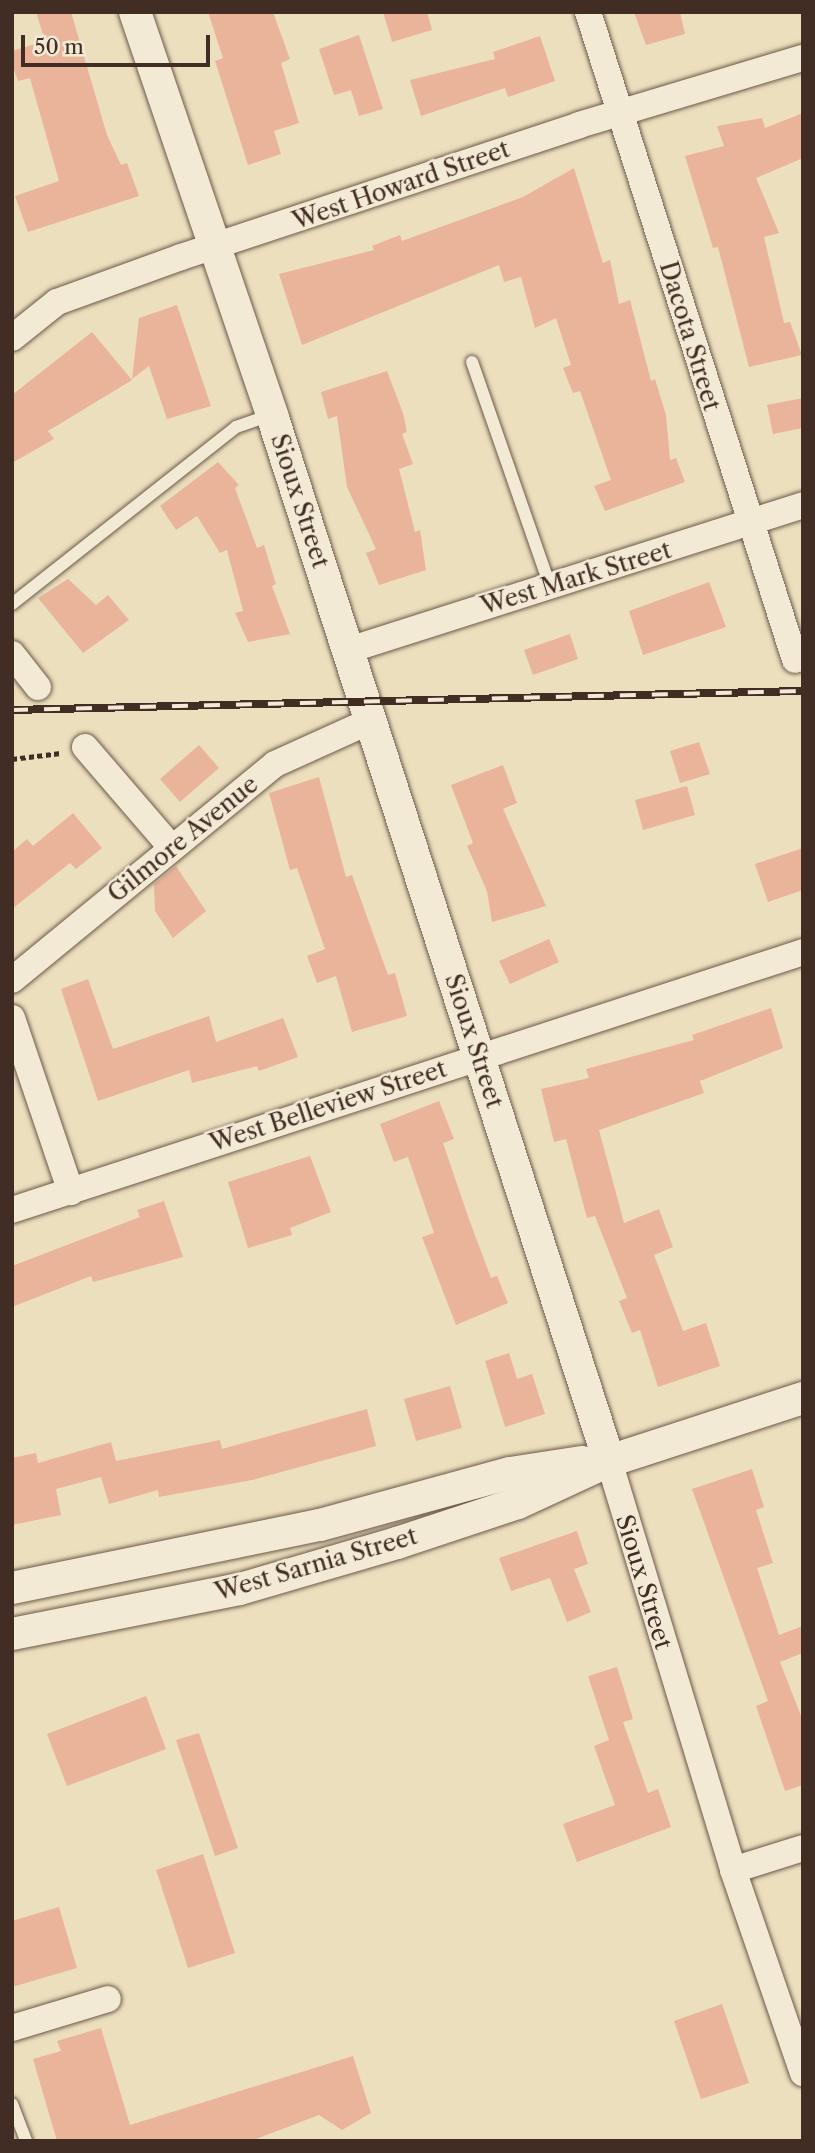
<!DOCTYPE html>
<html>
<head>
<meta charset="utf-8">
<style>
  body { margin:0 }
  #map { position:relative; width:815px; height:2153px; overflow:hidden; background:#ecdfbe; font-family:"Libre Caslon Text",serif }
  div>[style] { position:absolute }
  [style*='--x'] { left:calc(var(--x)*1px); top:calc(var(--y)*1px); width:calc(var(--w)*1px); rotate:calc(var(--a)*1deg) }
  .building>* { inset:0; background:#e9b49a }
  .path>* { height:4.5px; margin-top:-2.25px; transform-origin:0; background:repeating-linear-gradient(90deg,#412d23 0 5px,transparent 0 8.5px) }
  .roads { filter:drop-shadow(0 0 2px #6c5a4a) drop-shadow(0 0 2px #6c5a4a) }
  .service>* { height:12px; margin:-6px; padding:0 6px; transform-origin:6px; border-radius:6px; background:#f3ead5 }
  .minor>* { height:26px; margin:-13px; padding:0 13px; transform-origin:13px; border-radius:13px; background:#f3ead5 }
  .tertiary>* { height:32px; margin:-16px; padding:0 16px; transform-origin:16px; border-radius:16px; background:#f3ead5 }
  .rail>* { height:8px; margin-top:-4px; transform-origin:0; background:repeating-linear-gradient(90deg,#f3ead5 0 16px,#412d23 0 32px); box-sizing:border-box; border-block:2px solid #412d23 }
  span { translate:-50% -50%; white-space:nowrap; text-align:center; line-height:1.15; -webkit-text-stroke:5px #f3ead5; paint-order:stroke }
  .street-label { font-size:24px; color:#412d23 }
  .frame { position:absolute; inset:0; border:14px solid #412d23; pointer-events:none }
  .scale { position:absolute; left:21px; top:35px; width:189px; height:32px; box-sizing:border-box; border:4px solid #412d23; border-top:0; padding-left:9px; font-size:21px; line-height:24px; white-space:nowrap; color:#412d23; -webkit-text-stroke:5px #f3ead5; paint-order:stroke }
</style>
</head>
<body>
<div id="map">
  <div class="building">
    <i style="clip-path:polygon(36px 12px,71px 12px,107px 135px,121px 165px,127px 163px,139px 196px,28px 232px,15px 196px,59px 181px,30px 78px,18px 81px,12px 64px,12px 51px,45px 41px)"></i>
    <i style="clip-path:polygon(208px 12px,273px 12px,290px 59px,281px 63px,299px 123px,274px 131px,281px 154px,248px 165px,215px 61px,223px 58px)"></i>
    <i style="clip-path:polygon(383px 12px,427px 12px,432px 30px,392px 42px)"></i>
    <i style="clip-path:polygon(634px 12px,680px 12px,685px 34px,646px 45px)"></i>
    <i style="clip-path:polygon(359px 35px,383px 109px,359px 116px,351px 90px,334px 95px,319px 49px)"></i>
    <i style="clip-path:polygon(540px 36px,555px 81px,508px 97px,505px 88px,421px 116px,410px 80px,495px 59px,493px 52px)"></i>
    <i style="clip-path:polygon(803px 113px,803px 158px,756px 178px,779px 233px,764px 237px,784px 323px,790px 322px,802px 355px,749px 367px,718px 247px,713px 248px,685px 156px,724px 146px,717px 126px,762px 118px,765px 128px)"></i>
    <i style="clip-path:polygon(574px 168px,603px 263px,610px 260px,619px 304px,630px 300px,651px 381px,655px 379px,666px 415px,670px 460px,676px 458px,685px 482px,605px 511px,594px 486px,611px 480px,580px 391px,573px 393px,563px 368px,571px 365px,556px 318px,535px 328px,521px 277px,504px 282px,499px 265px,302px 345px,279px 274px,374px 250px,372px 246px,400px 235px,402px 241px,523px 197px)"></i>
    <i style="clip-path:polygon(177px 305px,211px 406px,167px 419px,149px 366px,132px 379px,139px 318px)"></i>
    <i style="clip-path:polygon(92px 332px,132px 380px,48px 431px,54px 439px,12px 463px,12px 395px)"></i>
    <i style="clip-path:polygon(387px 371px,403px 413px,407px 432px,402px 434px,413px 464px,399px 469px,415px 532px,420px 530px,426px 570px,379px 585px,366px 553px,376px 549px,347px 487px,337px 416px,328px 419px,321px 392px)"></i>
    <i style="clip-path:polygon(803px 398px,803px 428px,773px 434px,767px 405px)"></i>
    <i style="clip-path:polygon(218px 462px,239px 485px,235px 488px,257px 548px,264px 545px,276px 584px,272px 586px,290px 634px,248px 642px,235px 613px,243px 611px,227px 550px,220px 553px,197px 516px,176px 530px,160px 506px)"></i>
    <i style="clip-path:polygon(68px 579px,96px 605px,108px 595px,129px 620px,83px 653px,38px 598px)"></i>
    <i style="clip-path:polygon(709px 582px,726px 627px,643px 655px,629px 611px)"></i>
    <i style="clip-path:polygon(570px 634px,578px 659px,533px 675px,524px 650px)"></i>
    <i style="clip-path:polygon(699px 742px,710px 774px,680px 783px,670px 751px)"></i>
    <i style="clip-path:polygon(199px 745px,219px 768px,180px 802px,160px 779px)"></i>
    <i style="clip-path:polygon(503px 765px,517px 803px,503px 809px,546px 906px,492px 922px,487px 891px,467px 846px,473px 843px,451px 785px)"></i>
    <i style="clip-path:polygon(319px 777px,346px 877px,352px 875px,388px 975px,395px 973px,407px 1016px,352px 1032px,336px 976px,317px 983px,307px 956px,325px 949px,297px 868px,290px 870px,269px 793px)"></i>
    <i style="clip-path:polygon(687px 786px,695px 815px,643px 830px,635px 800px)"></i>
    <i style="clip-path:polygon(73px 813px,102px 848px,76px 869px,70px 863px,12px 909px,12px 852px,27px 839px,33px 846px)"></i>
    <i style="clip-path:polygon(803px 848px,803px 890px,768px 902px,755px 864px)"></i>
    <i style="clip-path:polygon(176px 866px,206px 911px,173px 938px,155px 911px,154px 884px)"></i>
    <i style="clip-path:polygon(549px 939px,559px 962px,510px 984px,499px 961px)"></i>
    <i style="clip-path:polygon(88px 979px,113px 1049px,209px 1016px,216px 1042px,283px 1018px,298px 1057px,259px 1071px,257px 1066px,192px 1083px,189px 1070px,98px 1101px,61px 989px)"></i>
    <i style="clip-path:polygon(771px 1008px,783px 1048px,700px 1081px,704px 1093px,599px 1130px,624px 1223px,659px 1209px,673px 1247px,654px 1255px,683px 1331px,706px 1323px,720px 1366px,658px 1387px,640px 1330px,632px 1333px,619px 1301px,627px 1298px,595px 1216px,587px 1218px,566px 1139px,554px 1142px,541px 1089px,589px 1078px,586px 1069px,694px 1040px,692px 1035px)"></i>
    <i style="clip-path:polygon(439px 1101px,454px 1139px,443px 1143px,470px 1222px,491px 1278px,497px 1276px,508px 1303px,456px 1325px,422px 1237px,434px 1233px,408px 1157px,394px 1162px,380px 1124px)"></i>
    <i style="clip-path:polygon(310px 1156px,331px 1212px,290px 1228px,292px 1235px,248px 1248px,228px 1182px)"></i>
    <i style="clip-path:polygon(164px 1201px,183px 1257px,93px 1282px,91px 1276px,12px 1307px,12px 1266px,140px 1217px,137px 1210px)"></i>
    <i style="clip-path:polygon(509px 1353px,517px 1379px,532px 1374px,545px 1414px,505px 1427px,485px 1361px)"></i>
    <i style="clip-path:polygon(450px 1386px,462px 1428px,416px 1441px,404px 1399px)"></i>
    <i style="clip-path:polygon(367px 1409px,376px 1446px,252px 1480px,159px 1497px,158px 1490px,109px 1504px,101px 1477px,56px 1489px,61px 1515px,12px 1525px,12px 1458px,36px 1453px,38px 1463px,111px 1442px,116px 1461px,220px 1440px,222px 1449px)"></i>
    <i style="clip-path:polygon(752px 1469px,764px 1507px,756px 1510px,773px 1563px,757px 1568px,779px 1635px,803px 1626px,803px 1653px,780px 1662px,803px 1721px,803px 1785px,785px 1791px,756px 1706px,768px 1701px,692px 1489px)"></i>
    <i style="clip-path:polygon(577px 1531px,588px 1564px,574px 1569px,591px 1612px,567px 1622px,550px 1578px,511px 1591px,499px 1558px)"></i>
    <i style="clip-path:polygon(617px 1667px,633px 1719px,623px 1722px,648px 1793px,658px 1789px,671px 1827px,577px 1862px,563px 1824px,615px 1805px,594px 1746px,609px 1740px,588px 1676px)"></i>
    <i style="clip-path:polygon(146px 1696px,166px 1749px,67px 1786px,47px 1734px)"></i>
    <i style="clip-path:polygon(199px 1733px,238px 1848px,215px 1856px,176px 1740px)"></i>
    <i style="clip-path:polygon(203px 1854px,235px 1953px,188px 1968px,156px 1870px)"></i>
    <i style="clip-path:polygon(59px 1907px,77px 1968px,12px 1987px,12px 1921px)"></i>
    <i style="clip-path:polygon(722px 2004px,749px 2083px,701px 2099px,674px 2021px)"></i>
    <i style="clip-path:polygon(101px 2028px,130px 2125px,353px 2056px,371px 2113px,342px 2130px,319px 2115px,251px 2141px,57px 2141px,33px 2059px,61px 2051px,57px 2041px)"></i>
  </div>
  <div class="path">
    <i style="--x:12;--y:759;--w:49;--a:-7"></i>
  </div>
  <div class="roads">
    <div class="service">
      <i style="--x:472;--y:362;--w:237;--a:70.8"></i>
      <i style="--x:12;--y:604;--w:285;--a:-38.3"></i>
      <i style="--x:236;--y:427;--w:36;--a:-19"></i>
      <i style="--x:12;--y:2104;--w:40;--a:69"></i>
    </div>
    <div class="minor">
      <i style="--x:588;--y:12;--w:680;--a:72.28"></i>
      <i style="--x:12;--y:338;--w:58;--a:-38.7"></i>
      <i style="--x:57;--y:302;--w:132;--a:-19.9"></i>
      <i style="--x:181;--y:257;--w:419;--a:-18.3"></i>
      <i style="--x:579;--y:125;--w:234;--a:-16.7"></i>
      <i style="--x:349;--y:650;--w:477;--a:-17.7"></i>
      <i style="--x:12;--y:654;--w:42;--a:51.8"></i>
      <i style="--x:85;--y:747;--w:132;--a:49.3"></i>
      <i style="--x:12;--y:980;--w:340;--a:-39.4"></i>
      <i style="--x:275;--y:764;--w:102;--a:-24.3"></i>
      <i style="--x:12;--y:1018;--w:184;--a:71.3"></i>
      <i style="--x:12;--y:1210;--w:832;--a:-18.06"></i>
      <i style="--x:609;--y:1461;--w:427;--a:73.1"></i>
      <i style="--x:733;--y:1870;--w:215;--a:71"></i>
      <i style="--x:733;--y:1870;--w:73;--a:-17.4"></i>
      <i style="--x:12;--y:2028;--w:100;--a:-16.8"></i>
    </div>
    <div class="tertiary">
      <i style="--x:135;--y:12;--w:426;--a:71.2"></i>
      <i style="--x:272;--y:415;--w:1099;--a:72.14"></i>
      <i style="--x:12;--y:1588;--w:314;--a:-11.6"></i>
      <i style="--x:320;--y:1525;--w:197;--a:-15.3"></i>
      <i style="--x:510;--y:1473;--w:74;--a:-8.6"></i>
      <i style="--x:12;--y:1634;--w:232;--a:-11.2"></i>
      <i style="--x:240;--y:1589;--w:164;--a:-16.3"></i>
      <i style="--x:397;--y:1543;--w:127;--a:-18.3"></i>
      <i style="--x:518;--y:1503;--w:100;--a:-24.8"></i>
      <i style="--x:609;--y:1461;--w:204;--a:-18"></i>
    </div>
  </div>
  <div class="rail">
    <i style="--x:12;--y:710;--w:791;--a:-1.38"></i>
  </div>
  <div class="street-label">
    <span style="left:401px;top:185px;rotate:-19deg">West Howard Street</span>
    <span style="left:690px;top:336px;rotate:73deg">Dacota Street</span>
    <span style="left:300px;top:501px;rotate:72deg">Sioux Street</span>
    <span style="left:576px;top:578px;rotate:-17deg">West Mark Street</span>
    <span style="left:183px;top:839px;rotate:-39deg">Gilmore Avenue</span>
    <span style="left:474px;top:1041px;rotate:72deg">Sioux Street</span>
    <span style="left:328px;top:1106px;rotate:-18deg">West Belleview Street</span>
    <span style="left:316px;top:1564px;rotate:-16deg">West Sarnia Street</span>
    <span style="left:644px;top:1582px;rotate:73deg">Sioux Street</span>
  </div>
  <div class="frame"></div>
  <div class="scale">50 m</div>
</div>
</body>
</html>
